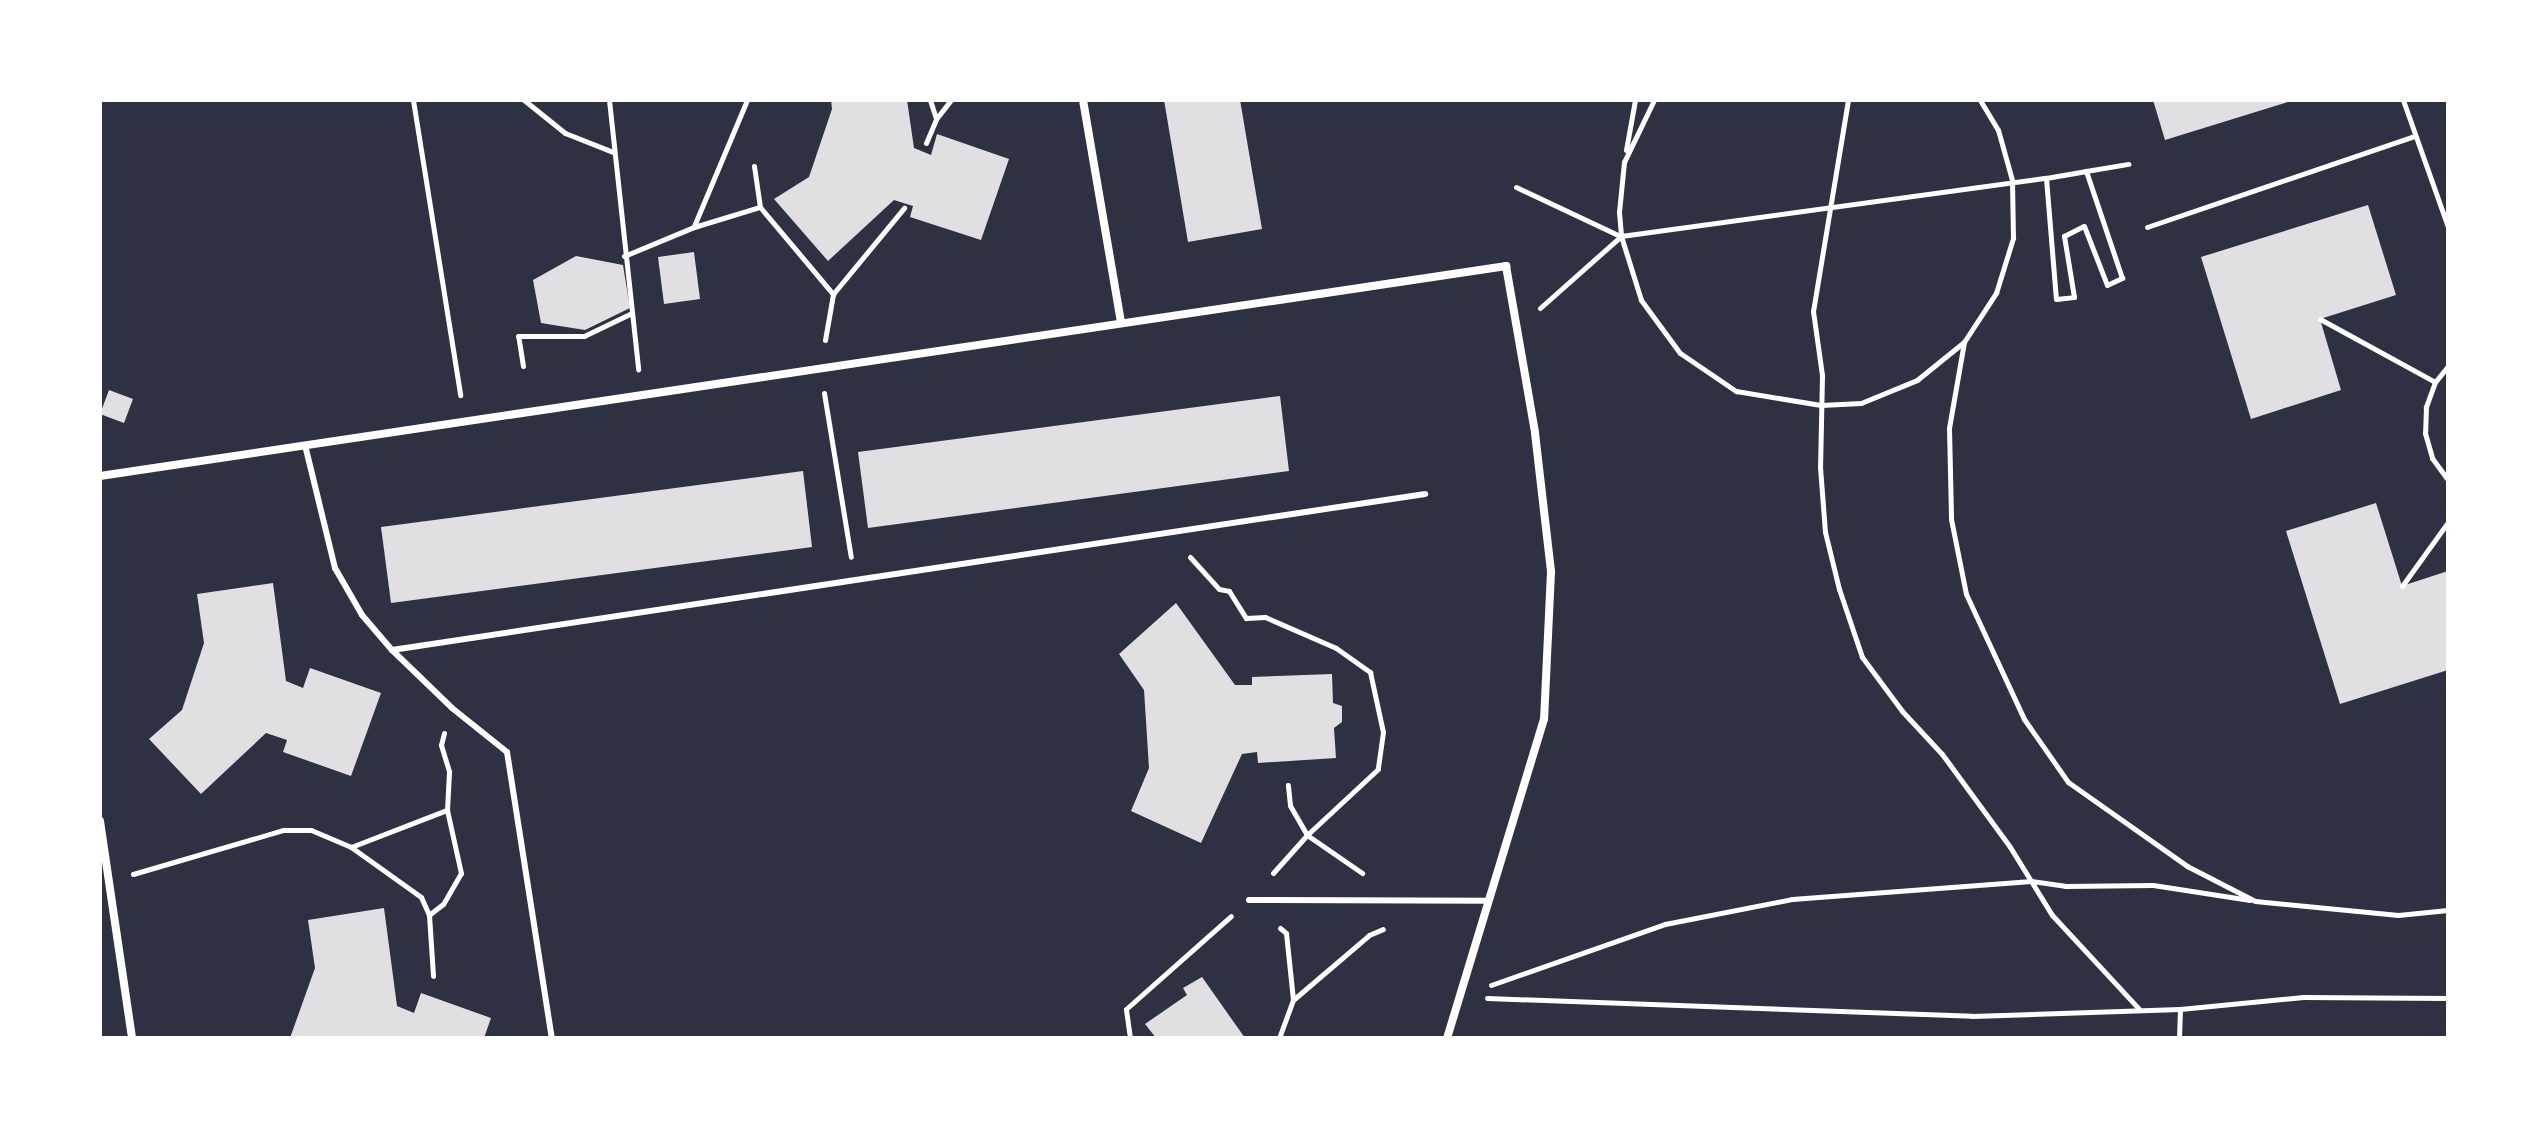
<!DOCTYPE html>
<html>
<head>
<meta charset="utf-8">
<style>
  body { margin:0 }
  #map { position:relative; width:2548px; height:1138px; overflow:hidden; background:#2d3142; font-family:"Sofia Sans Condensed",sans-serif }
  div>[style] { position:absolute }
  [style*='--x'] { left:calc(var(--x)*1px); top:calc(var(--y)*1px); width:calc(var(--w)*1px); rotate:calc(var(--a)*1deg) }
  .building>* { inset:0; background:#e0e0e3 }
  .path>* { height:5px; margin:-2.5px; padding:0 2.5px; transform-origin:2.5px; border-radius:2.5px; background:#fff }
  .service>* { height:6px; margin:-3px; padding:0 3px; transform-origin:3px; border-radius:3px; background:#fff }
  .minor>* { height:8px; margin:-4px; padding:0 4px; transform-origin:4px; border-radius:4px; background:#fff }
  span { translate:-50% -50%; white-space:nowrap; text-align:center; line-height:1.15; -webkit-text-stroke:6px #fff; paint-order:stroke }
  .frame { position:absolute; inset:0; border:102px solid #fff; pointer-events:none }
</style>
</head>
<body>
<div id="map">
  <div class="building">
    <i style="clip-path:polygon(831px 100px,907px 100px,914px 148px,931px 155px,937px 134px,1009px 159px,981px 240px,910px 217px,913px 206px,894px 200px,828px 261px,774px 199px,809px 177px,832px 109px)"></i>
    <i style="clip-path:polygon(1164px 100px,1240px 100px,1262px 229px,1188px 242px)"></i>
    <i style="clip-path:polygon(2153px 100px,2291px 100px,2291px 101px,2165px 140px)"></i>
    <i style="clip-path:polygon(2368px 205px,2396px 295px,2320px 319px,2341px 390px,2251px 419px,2201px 257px)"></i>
    <i style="clip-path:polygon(694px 252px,700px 299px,664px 304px,658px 257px)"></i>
    <i style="clip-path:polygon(576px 256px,623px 265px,630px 308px,585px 330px,541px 323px,533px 280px)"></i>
    <i style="clip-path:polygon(109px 390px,133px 399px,124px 423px,100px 414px)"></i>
    <i style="clip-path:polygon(1280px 396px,1289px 471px,868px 528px,858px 452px)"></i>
    <i style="clip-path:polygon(803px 471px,812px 547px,391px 603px,381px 527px)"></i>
    <i style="clip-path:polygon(2376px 503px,2402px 586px,2448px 571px,2448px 670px,2340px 704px,2286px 531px)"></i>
    <i style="clip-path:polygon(273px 583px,286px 681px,303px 688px,310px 668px,381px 693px,351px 776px,283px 752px,287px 740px,266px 733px,201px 794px,149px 739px,182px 710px,204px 643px,197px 594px)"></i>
    <i style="clip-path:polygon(1176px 603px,1235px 685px,1252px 685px,1252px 677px,1332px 674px,1333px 703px,1342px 706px,1342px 722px,1334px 728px,1336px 758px,1258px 763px,1257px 752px,1242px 754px,1201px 843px,1131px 811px,1149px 768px,1144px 690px,1119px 654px)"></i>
    <i style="clip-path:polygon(384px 908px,397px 1006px,414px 1013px,421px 993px,491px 1018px,484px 1038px,290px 1038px,315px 968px,308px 920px)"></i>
    <i style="clip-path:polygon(1202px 977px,1245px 1038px,1156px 1038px,1145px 1024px,1187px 995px,1183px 988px)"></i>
  </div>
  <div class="path">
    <i style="--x:413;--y:100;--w:299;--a:80.9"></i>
    <i style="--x:524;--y:100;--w:53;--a:38.8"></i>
    <i style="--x:565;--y:133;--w:52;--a:21.6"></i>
    <i style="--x:609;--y:100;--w:271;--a:83.8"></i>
    <i style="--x:930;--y:100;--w:19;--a:72"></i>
    <i style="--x:1654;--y:100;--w:69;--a:115.8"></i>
    <i style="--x:1624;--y:162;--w:50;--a:95.7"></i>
    <i style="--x:1619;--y:212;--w:24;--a:85"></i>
    <i style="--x:1621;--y:236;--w:67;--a:72.6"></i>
    <i style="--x:1641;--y:300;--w:66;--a:53.7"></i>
    <i style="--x:1680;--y:353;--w:68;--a:34.2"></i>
    <i style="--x:1736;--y:391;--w:86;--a:9.4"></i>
    <i style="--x:1821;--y:405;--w:40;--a:-2.9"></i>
    <i style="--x:1861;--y:403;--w:61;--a:-22.3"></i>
    <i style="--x:1917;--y:380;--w:60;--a:-39"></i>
    <i style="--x:1964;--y:342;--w:59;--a:-56.9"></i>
    <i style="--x:1996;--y:293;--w:58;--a:-72.8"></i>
    <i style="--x:2013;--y:238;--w:58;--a:-91"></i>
    <i style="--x:2012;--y:180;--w:52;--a:-105.6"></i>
    <i style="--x:1998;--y:130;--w:35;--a:-121"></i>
    <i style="--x:1848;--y:100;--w:214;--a:99.4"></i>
    <i style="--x:1813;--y:311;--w:65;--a:82"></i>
    <i style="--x:1822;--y:375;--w:92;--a:91.2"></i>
    <i style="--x:1820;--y:467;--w:65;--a:85.6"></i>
    <i style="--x:1825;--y:532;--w:59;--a:76.2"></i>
    <i style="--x:1839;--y:589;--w:72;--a:71.3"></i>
    <i style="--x:1862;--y:657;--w:67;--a:53.5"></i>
    <i style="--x:1902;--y:711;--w:59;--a:47.1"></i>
    <i style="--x:1942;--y:754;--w:115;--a:53.8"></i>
    <i style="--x:2010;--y:847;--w:80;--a:58.3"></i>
    <i style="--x:2052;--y:915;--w:128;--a:47.2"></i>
    <i style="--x:2403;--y:100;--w:135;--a:70.5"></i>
    <i style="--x:926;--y:143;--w:26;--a:-67"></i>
    <i style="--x:936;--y:119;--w:24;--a:-52"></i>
    <i style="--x:1626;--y:150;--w:51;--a:-79.8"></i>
    <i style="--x:754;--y:166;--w:41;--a:81.7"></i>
    <i style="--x:2046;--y:178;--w:41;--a:-9.9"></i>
    <i style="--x:1516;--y:187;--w:115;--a:25.2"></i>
    <i style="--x:694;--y:226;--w:137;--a:-67.2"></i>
    <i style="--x:2147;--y:227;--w:283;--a:-18.8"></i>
    <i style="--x:624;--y:256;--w:76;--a:-22.5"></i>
    <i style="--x:694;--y:227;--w:69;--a:-16.9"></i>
    <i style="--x:760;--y:207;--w:114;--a:50"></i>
    <i style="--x:833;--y:294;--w:112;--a:-50.5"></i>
    <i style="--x:1540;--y:308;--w:108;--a:-41.6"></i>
    <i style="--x:1621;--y:236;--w:429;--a:-7.8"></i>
    <i style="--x:2046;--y:178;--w:121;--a:85.3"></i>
    <i style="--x:2056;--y:299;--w:18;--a:-6"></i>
    <i style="--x:2074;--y:297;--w:62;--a:-99.3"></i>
    <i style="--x:2064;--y:236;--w:22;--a:-27"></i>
    <i style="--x:2084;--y:226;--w:63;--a:68.7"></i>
    <i style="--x:2107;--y:285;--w:17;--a:-25"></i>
    <i style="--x:2122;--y:278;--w:113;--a:-108.6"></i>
    <i style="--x:2086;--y:171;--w:43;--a:-9.5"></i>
    <i style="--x:2320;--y:319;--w:131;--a:28.7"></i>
    <i style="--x:825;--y:340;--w:47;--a:-80.1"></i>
    <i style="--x:1964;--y:342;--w:87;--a:99.9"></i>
    <i style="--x:1949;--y:428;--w:91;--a:88.7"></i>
    <i style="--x:1951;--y:519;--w:76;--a:78.7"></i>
    <i style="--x:1966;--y:594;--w:138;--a:65.1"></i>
    <i style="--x:2024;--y:719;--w:77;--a:55.1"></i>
    <i style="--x:2068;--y:782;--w:146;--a:35.2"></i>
    <i style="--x:2187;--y:866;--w:76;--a:27.2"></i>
    <i style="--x:2255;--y:901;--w:144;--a:5.6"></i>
    <i style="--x:2398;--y:915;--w:50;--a:-5.7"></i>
    <i style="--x:523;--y:366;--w:30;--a:-99"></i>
    <i style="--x:518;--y:336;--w:66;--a:0"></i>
    <i style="--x:584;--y:336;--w:53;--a:-25.6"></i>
    <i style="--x:2448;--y:366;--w:21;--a:129"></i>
    <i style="--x:2435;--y:382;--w:27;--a:110"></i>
    <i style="--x:2426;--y:407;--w:26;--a:92"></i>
    <i style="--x:2425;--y:433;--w:26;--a:74"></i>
    <i style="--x:2432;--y:458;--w:27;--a:54"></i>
    <i style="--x:824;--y:393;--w:166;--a:80.7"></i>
    <i style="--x:1190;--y:557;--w:43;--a:47.8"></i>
    <i style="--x:1219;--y:589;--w:10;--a:11"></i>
    <i style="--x:1229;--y:591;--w:32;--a:58"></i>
    <i style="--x:1246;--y:618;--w:19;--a:-3"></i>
    <i style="--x:1265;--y:617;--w:77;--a:23.6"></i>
    <i style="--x:1336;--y:648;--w:42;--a:35.2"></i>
    <i style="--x:1370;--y:672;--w:61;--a:77.8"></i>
    <i style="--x:1383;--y:732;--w:37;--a:98"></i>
    <i style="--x:1378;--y:769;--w:97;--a:137.1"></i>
    <i style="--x:1307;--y:835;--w:34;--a:-120"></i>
    <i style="--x:1290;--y:805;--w:20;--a:-96"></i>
    <i style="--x:2402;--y:586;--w:79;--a:-54.3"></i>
    <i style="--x:444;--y:733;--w:12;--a:104"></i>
    <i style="--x:441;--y:745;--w:28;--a:73"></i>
    <i style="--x:449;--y:772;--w:38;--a:93"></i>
    <i style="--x:351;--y:847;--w:103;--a:-21.1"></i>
    <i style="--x:447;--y:810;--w:65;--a:77.5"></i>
    <i style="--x:461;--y:873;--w:36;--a:120"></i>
    <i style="--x:443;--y:904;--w:18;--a:142"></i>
    <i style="--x:1273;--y:873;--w:51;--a:-48.2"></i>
    <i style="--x:1307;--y:835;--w:67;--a:34.6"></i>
    <i style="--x:133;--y:874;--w:156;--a:-16.3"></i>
    <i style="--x:283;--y:830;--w:28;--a:0"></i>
    <i style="--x:311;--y:830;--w:43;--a:23"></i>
    <i style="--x:351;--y:847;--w:86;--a:35.5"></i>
    <i style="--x:421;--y:897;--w:20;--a:66"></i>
    <i style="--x:429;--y:915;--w:61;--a:86.2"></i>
    <i style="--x:1280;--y:928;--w:8;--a:40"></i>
    <i style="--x:1286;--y:933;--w:67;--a:84"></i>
    <i style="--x:1293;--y:1000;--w:100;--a:-40.5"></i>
    <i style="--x:1369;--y:935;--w:15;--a:-23"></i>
    <i style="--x:1491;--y:985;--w:184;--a:-19.3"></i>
    <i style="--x:1665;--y:924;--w:129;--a:-11.1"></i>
    <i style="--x:1792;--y:899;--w:240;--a:-4.3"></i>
    <i style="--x:2031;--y:881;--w:34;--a:8"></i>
    <i style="--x:2065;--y:886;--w:88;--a:-0.7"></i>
    <i style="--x:2153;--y:885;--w:98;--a:8.8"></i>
    <i style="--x:1487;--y:998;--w:485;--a:2.1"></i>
    <i style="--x:1972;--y:1016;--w:208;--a:-1.9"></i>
    <i style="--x:2180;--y:1009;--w:124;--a:-5.6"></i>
    <i style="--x:2303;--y:997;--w:145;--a:0.4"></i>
    <i style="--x:1130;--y:1038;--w:29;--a:-98"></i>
    <i style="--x:1126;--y:1009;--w:140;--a:-41.5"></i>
    <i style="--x:1279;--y:1038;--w:40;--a:-69.8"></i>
    <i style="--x:2179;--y:1038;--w:29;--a:-88"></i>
  </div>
  <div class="service">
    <i style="--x:305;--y:445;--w:127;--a:76.3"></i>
    <i style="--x:335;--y:568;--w:54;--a:60.1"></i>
    <i style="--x:362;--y:615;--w:46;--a:49.4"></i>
    <i style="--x:392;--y:650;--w:83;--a:44"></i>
    <i style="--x:452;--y:708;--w:70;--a:38.7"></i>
    <i style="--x:507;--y:752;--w:290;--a:81.1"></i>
    <i style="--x:392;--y:650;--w:1045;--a:-8.59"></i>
    <i style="--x:1249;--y:900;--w:239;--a:0.2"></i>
  </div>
  <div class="minor">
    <i style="--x:1083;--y:100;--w:226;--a:80.3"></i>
    <i style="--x:100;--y:476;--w:1422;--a:-8.49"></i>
    <i style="--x:1506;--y:266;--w:169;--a:80.1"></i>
    <i style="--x:1535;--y:433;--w:140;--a:83.4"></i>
    <i style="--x:1551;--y:572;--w:147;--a:92.7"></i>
    <i style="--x:1544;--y:719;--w:333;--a:106.9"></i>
    <i style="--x:100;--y:821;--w:219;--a:81.6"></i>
  </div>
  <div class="frame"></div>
</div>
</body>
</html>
